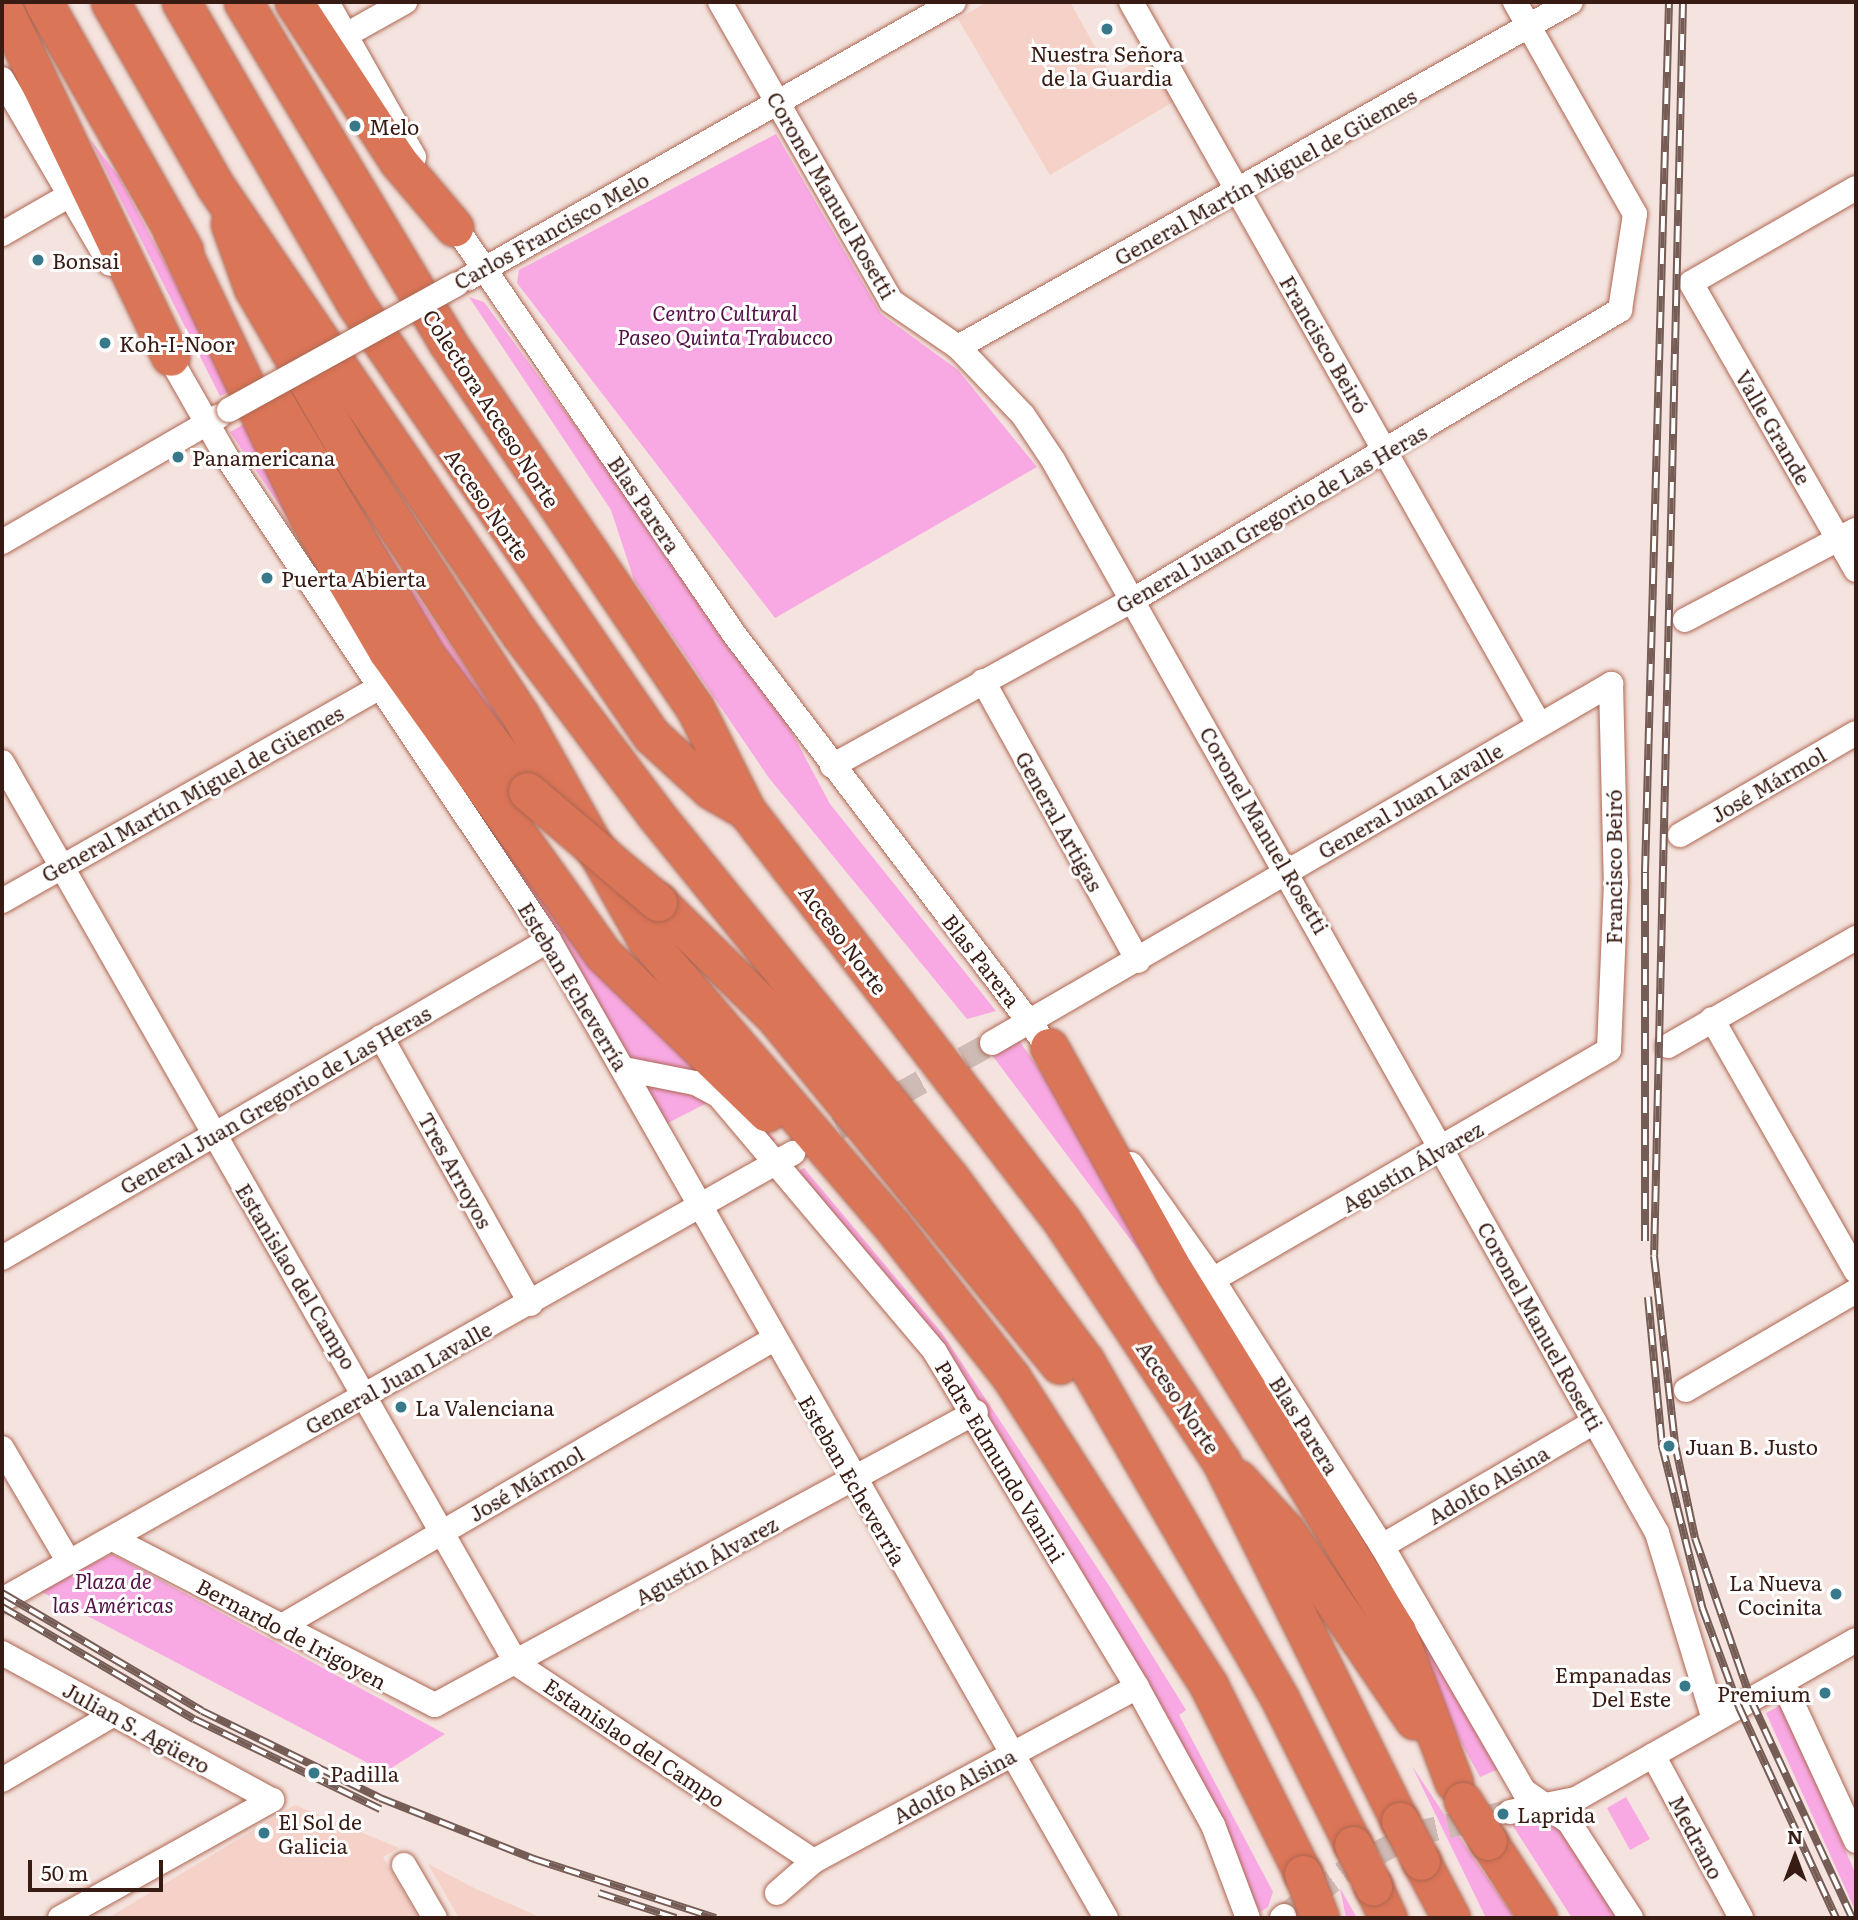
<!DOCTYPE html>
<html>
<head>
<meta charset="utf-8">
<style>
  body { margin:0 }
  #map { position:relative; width:1858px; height:1920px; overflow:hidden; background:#f4e3de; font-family:Literata,serif }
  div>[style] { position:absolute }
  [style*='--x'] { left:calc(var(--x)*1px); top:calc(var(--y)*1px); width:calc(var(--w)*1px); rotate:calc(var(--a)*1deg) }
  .built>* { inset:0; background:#f5d1c7 }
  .green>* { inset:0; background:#f8a9e3 }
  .minor-tunnel>* { height:24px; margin-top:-12px; transform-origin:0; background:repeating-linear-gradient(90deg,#cebbb5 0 24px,transparent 0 36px) }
  .roads { filter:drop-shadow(0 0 2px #ae6651) drop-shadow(0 0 2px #ae6651) }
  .minor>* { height:24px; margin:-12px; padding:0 12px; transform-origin:12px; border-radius:12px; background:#fff }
  .highway>* { height:37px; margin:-18.5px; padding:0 18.5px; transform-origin:18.5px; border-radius:18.5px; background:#db7557 }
  .rail>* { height:8px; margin-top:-4px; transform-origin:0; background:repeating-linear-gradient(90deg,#fff 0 16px,#755c55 0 32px); box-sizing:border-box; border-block:2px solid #755c55 }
  .bridges { filter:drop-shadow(0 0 2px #ae6651) drop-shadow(0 0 2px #ae6651) }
  .minor-bridge>* { height:24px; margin:-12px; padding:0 12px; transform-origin:12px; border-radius:12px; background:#fff }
  .highway-bridge>* { height:37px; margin:-18.5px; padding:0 18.5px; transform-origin:18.5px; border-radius:18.5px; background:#db7557 }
  .dots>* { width:19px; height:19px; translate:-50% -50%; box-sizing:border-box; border:4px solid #fff; border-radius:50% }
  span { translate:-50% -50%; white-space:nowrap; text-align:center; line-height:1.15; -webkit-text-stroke:6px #fff; paint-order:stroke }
  .poi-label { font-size:21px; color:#381b13 }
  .left { translate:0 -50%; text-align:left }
  .right { translate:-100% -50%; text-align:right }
  .street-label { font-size:21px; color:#381b13 }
  .park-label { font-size:21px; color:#531146; font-style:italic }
  .frame { position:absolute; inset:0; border:4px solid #381b13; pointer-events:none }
  .north { position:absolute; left:1760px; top:1822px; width:70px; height:70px; -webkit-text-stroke:5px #fff; paint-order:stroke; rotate:0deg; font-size:19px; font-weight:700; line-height:28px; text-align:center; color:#381b13 }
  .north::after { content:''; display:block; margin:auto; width:24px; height:32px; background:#381b13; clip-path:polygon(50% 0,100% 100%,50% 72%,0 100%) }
  .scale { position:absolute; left:28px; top:1860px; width:135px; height:32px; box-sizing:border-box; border:4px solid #381b13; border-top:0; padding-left:9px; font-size:21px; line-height:24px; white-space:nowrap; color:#381b13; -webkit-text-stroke:5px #fff; paint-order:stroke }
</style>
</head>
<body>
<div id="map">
  <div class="built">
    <i style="clip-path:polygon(987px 2px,1070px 2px,1112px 77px,1144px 56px,1173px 102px,1050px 175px,958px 19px)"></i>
    <i style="clip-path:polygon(295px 1805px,399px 1848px,383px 1857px,418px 1918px,108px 1918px)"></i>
    <i style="clip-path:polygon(428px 1864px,476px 1889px,542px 1918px,459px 1918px)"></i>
  </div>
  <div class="green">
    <i style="clip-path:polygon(776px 134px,881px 314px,958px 370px,1037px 467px,775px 618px,517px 283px,519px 270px)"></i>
    <i style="clip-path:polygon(90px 139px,119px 177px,233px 390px,220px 396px)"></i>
    <i style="clip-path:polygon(469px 297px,484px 302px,765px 682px,830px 804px,996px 1011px,967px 1019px,769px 778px,634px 580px,611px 510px)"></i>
    <i style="clip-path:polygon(251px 420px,325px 573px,230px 432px)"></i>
    <i style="clip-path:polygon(347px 491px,494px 710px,533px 776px,465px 697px)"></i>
    <i style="clip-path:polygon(472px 800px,716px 1085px,776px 1140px,767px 1143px,723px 1094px,623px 1057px)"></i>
    <i style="clip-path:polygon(1018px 1039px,1049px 1083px,1190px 1319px,992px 1055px)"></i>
    <i style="clip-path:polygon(640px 1084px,687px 1088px,709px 1102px,662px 1126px)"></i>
    <i style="clip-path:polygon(804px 1168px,942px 1333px,1108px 1584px,1186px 1710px,1179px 1715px,1273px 1892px,1268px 1907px,1260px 1912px,1187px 1755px,990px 1419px,940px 1344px,796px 1172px)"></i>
    <i style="clip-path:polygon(1225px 1311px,1499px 1769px,1480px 1777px)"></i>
    <i style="clip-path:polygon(112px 1554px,445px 1734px,385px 1772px,38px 1590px)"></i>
    <i style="clip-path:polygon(1783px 1704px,1856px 1875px,1856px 1912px,1766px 1713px)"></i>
    <i style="clip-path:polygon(1412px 1766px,1470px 1853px,1515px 1918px,1486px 1918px)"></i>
    <i style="clip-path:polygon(1626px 1797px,1650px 1839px,1630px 1850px,1607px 1808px)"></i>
    <i style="clip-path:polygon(1543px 1812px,1561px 1826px,1624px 1918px,1572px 1918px,1511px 1823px)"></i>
    <i style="clip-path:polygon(1340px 1888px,1357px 1918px,1346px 1918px)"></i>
  </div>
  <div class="minor-tunnel">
    <i style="--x:806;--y:1146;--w:213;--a:-29"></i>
    <i style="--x:1284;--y:1916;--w:78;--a:-36.1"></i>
    <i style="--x:1347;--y:1870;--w:75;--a:-28.6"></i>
    <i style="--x:1413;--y:1834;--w:99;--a:-12.8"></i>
  </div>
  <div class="roads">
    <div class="minor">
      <i style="--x:327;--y:2;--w:178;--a:60.7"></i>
      <i style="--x:720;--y:2;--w:344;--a:60.2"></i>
      <i style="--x:891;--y:301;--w:81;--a:34.5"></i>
      <i style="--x:958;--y:347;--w:94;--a:46.3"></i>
      <i style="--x:1023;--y:415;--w:54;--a:56.3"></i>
      <i style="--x:1053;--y:460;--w:1231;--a:60.62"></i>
      <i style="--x:1657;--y:1533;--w:195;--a:73"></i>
      <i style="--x:1131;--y:2;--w:829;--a:60.53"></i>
      <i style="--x:346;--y:35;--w:68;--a:-29.2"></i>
      <i style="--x:2;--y:79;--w:214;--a:59.7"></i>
      <i style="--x:1856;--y:188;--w:190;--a:150.1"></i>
      <i style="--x:1691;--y:283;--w:331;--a:60.1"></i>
      <i style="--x:446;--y:213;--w:510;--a:55.62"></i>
      <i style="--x:734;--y:634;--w:535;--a:52.74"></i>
      <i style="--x:2;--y:234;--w:76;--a:-29.9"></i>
      <i style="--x:467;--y:279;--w:560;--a:-29.63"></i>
      <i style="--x:162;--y:344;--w:129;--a:60.3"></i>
      <i style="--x:226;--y:456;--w:582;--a:56.28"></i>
      <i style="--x:549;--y:940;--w:1125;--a:60.34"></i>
      <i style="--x:958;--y:347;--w:703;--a:-29.37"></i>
      <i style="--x:2;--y:542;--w:251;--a:-30.1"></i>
      <i style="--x:1685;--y:620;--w:193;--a:-27.8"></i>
      <i style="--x:983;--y:681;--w:320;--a:61"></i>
      <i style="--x:2;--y:762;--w:1039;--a:60.28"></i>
      <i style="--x:517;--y:1664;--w:356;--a:33.6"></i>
      <i style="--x:832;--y:766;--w:344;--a:-28.9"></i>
      <i style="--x:1133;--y:600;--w:567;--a:-30.77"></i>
      <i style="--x:1620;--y:310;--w:97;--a:-81.1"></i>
      <i style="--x:1635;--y:214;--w:244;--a:-119.5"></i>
      <i style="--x:1680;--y:835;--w:203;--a:-30.1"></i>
      <i style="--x:2;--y:901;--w:437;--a:-29.5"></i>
      <i style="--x:1712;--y:1019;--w:290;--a:60.3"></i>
      <i style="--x:381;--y:1037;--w:306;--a:60.7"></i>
      <i style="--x:992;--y:1043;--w:716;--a:-30.11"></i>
      <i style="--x:1611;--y:684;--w:198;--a:88.6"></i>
      <i style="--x:1616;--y:882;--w:168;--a:92.4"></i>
      <i style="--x:1609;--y:1050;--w:458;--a:149.9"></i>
      <i style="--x:1668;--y:1046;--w:217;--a:-29.9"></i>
      <i style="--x:624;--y:1069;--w:72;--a:11.2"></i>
      <i style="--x:695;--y:1083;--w:27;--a:28"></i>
      <i style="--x:719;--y:1096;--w:335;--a:49.8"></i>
      <i style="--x:935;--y:1352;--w:391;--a:58.9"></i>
      <i style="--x:1137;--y:1687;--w:158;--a:61.2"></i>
      <i style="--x:1213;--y:1825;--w:99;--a:69.4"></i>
      <i style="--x:1131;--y:1164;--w:142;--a:54.7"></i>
      <i style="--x:1213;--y:1280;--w:315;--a:57.6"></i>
      <i style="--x:1382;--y:1546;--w:283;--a:59.9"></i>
      <i style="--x:1524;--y:1791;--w:55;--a:34.6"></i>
      <i style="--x:1569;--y:1822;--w:114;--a:57.1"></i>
      <i style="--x:2;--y:1258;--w:633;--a:-30.17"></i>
      <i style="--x:1686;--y:1390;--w:197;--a:-30.2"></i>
      <i style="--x:2;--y:1448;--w:132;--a:59.6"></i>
      <i style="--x:113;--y:1539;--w:362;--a:27.3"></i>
      <i style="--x:435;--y:1705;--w:615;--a:-28.44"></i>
      <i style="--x:1382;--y:1546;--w:246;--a:-30.3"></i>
      <i style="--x:2;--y:1600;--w:909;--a:-29.47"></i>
      <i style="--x:280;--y:1627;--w:570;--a:-30.26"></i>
      <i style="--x:2;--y:1653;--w:307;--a:28.6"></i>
      <i style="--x:1783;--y:1683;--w:174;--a:65.2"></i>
      <i style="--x:1653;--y:1755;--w:185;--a:61.6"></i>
      <i style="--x:2;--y:1780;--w:130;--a:-30.5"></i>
      <i style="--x:1510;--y:1812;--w:67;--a:-11.1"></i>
      <i style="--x:1576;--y:1799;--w:322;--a:-29.6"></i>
      <i style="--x:404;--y:1865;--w:61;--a:59.7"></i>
      <i style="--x:777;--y:1893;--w:49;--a:-40.9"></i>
      <i style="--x:814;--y:1861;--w:367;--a:-28.3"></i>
      <i style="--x:60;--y:1918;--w:243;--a:-29.1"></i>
      <i style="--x:1282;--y:1918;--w:3;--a:-45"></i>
    </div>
    <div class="highway">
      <i style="--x:43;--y:2;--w:285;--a:60.4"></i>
      <i style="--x:110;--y:2;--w:213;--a:60.2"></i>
      <i style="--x:216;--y:187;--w:541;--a:55.78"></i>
      <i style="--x:520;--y:634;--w:225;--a:53.1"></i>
      <i style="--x:655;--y:814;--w:469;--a:51"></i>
      <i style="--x:950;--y:1178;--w:227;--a:53.6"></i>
      <i style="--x:1085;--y:1361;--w:390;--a:60"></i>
      <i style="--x:1280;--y:1699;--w:163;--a:63.4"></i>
      <i style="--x:181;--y:2;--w:349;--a:59.9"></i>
      <i style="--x:356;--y:304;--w:522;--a:55.61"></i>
      <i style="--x:651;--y:735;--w:81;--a:42.5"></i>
      <i style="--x:711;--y:790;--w:40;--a:29.7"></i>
      <i style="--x:746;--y:810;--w:518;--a:52.44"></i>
      <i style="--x:1062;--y:1221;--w:288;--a:56.5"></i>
      <i style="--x:1221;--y:1461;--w:402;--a:63.6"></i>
      <i style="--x:243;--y:2;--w:397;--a:59"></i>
      <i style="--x:447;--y:342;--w:442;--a:55.9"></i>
      <i style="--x:695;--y:708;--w:114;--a:63.4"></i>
      <i style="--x:294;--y:2;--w:190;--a:56.8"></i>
      <i style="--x:398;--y:161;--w:87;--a:49.7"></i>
      <i style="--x:2;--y:5;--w:390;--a:64.4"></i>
      <i style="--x:230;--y:224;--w:68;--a:70.2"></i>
      <i style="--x:253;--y:288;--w:185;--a:59.8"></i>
      <i style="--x:346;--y:448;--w:319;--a:56.9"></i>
      <i style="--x:520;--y:715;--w:257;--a:60.6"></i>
      <i style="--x:646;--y:939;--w:379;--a:49.4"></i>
      <i style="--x:893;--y:1227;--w:191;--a:51.8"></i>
      <i style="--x:1011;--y:1377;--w:367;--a:57.3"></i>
      <i style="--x:1209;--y:1686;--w:210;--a:63.4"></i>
      <i style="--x:172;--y:231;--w:316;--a:64.5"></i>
      <i style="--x:308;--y:516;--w:156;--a:59.7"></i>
      <i style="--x:387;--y:651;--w:372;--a:54.5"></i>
      <i style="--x:603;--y:954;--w:228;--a:44.1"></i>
      <i style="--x:275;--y:402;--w:293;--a:59.2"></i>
      <i style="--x:425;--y:654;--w:171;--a:53.3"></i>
      <i style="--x:658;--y:902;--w:165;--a:44.5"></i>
      <i style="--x:776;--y:1018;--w:448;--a:50.7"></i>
      <i style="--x:1049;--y:1047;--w:258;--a:60.8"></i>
      <i style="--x:1175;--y:1272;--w:422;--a:58.3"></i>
      <i style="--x:1397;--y:1631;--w:162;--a:69.4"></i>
      <i style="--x:1238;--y:1479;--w:69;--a:47.3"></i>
      <i style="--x:1285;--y:1530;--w:230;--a:55.8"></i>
      <i style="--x:1488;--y:1841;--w:92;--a:57"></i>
      <i style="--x:1421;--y:1861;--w:64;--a:62.2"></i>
      <i style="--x:1373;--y:1886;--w:35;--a:65"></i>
    </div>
  </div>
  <div class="rail">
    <i style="--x:1683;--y:2;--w:1254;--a:91.32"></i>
    <i style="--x:1654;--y:1256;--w:189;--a:83.6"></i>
    <i style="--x:1675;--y:1444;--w:96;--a:78"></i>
    <i style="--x:1695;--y:1538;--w:171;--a:70.9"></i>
    <i style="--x:1751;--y:1700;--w:240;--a:65.1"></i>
    <i style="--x:1645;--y:1241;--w:369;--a:-90"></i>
    <i style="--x:1645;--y:872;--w:870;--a:-88.42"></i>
    <i style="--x:1648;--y:1297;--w:150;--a:84.6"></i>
    <i style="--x:1662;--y:1446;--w:166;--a:76"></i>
    <i style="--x:1702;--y:1607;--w:107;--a:69.7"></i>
    <i style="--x:1739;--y:1707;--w:232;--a:65.3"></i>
    <i style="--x:2;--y:1593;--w:232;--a:30.5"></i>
    <i style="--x:202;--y:1711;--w:198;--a:26"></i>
    <i style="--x:380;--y:1798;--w:166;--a:21.6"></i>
    <i style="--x:534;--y:1859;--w:191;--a:18"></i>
    <i style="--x:2;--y:1607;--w:222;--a:30.3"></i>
    <i style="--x:194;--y:1719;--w:207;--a:25.8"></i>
    <i style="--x:599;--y:1893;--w:81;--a:18"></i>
  </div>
  <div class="bridges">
    <div class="minor-bridge">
      <i style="--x:229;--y:410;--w:260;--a:-28.9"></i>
    </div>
    <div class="highway-bridge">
      <i style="--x:527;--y:791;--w:172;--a:40.3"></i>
      <i style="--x:1463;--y:1801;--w:47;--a:58"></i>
      <i style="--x:1400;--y:1821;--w:45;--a:62.3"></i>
      <i style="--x:1353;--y:1845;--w:46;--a:64"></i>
      <i style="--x:1303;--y:1874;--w:47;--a:68.9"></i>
    </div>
  </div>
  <div class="dots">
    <i style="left:1107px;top:29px;background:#37798a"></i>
    <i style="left:355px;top:126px;background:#37798a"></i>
    <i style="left:38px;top:260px;background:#37798a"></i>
    <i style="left:105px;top:343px;background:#37798a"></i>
    <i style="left:178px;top:457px;background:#37798a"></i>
    <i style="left:267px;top:578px;background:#37798a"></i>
    <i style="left:401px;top:1407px;background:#37798a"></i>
    <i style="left:1669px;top:1446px;background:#37798a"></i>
    <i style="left:1836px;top:1594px;background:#37798a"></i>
    <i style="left:1685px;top:1686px;background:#37798a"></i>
    <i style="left:1825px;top:1693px;background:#37798a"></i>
    <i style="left:314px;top:1773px;background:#37798a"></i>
    <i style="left:1503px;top:1814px;background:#37798a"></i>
    <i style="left:264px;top:1833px;background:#37798a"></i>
  </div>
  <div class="poi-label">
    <span style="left:1107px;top:65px">Nuestra Señora<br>de la Guardia</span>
    <span class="left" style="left:369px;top:126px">Melo</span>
    <span class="left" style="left:52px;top:260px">Bonsai</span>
    <span class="left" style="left:119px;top:343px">Koh-I-Noor</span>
    <span class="left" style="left:192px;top:457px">Panamericana</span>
    <span class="left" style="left:281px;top:578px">Puerta Abierta</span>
    <span class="left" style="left:415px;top:1407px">La Valenciana</span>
    <span class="left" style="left:1685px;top:1446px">Juan B. Justo</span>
    <span class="right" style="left:1822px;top:1594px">La Nueva<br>Cocinita</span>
    <span class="right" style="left:1671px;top:1686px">Empanadas<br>Del Este</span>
    <span class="right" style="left:1811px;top:1693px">Premium</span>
    <span class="left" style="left:330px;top:1773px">Padilla</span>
    <span class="left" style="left:1517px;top:1814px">Laprida</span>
    <span class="left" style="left:278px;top:1833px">El Sol de<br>Galicia</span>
  </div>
  <div class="street-label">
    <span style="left:1265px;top:176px;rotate:-29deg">General Martín Miguel de Güemes</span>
    <span style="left:832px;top:195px;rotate:60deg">Coronel Manuel Rosetti</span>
    <span style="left:551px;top:230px;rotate:-29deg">Carlos Francisco Melo</span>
    <span style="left:1325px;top:344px;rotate:60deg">Francisco Beiró</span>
    <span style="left:492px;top:408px;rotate:57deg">Colectora Acceso Norte</span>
    <span style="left:1774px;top:427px;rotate:60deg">Valle Grande</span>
    <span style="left:488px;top:504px;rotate:55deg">Acceso Norte</span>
    <span style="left:645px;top:504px;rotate:56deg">Blas Parera</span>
    <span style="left:1271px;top:518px;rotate:-30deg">General Juan Gregorio de Las Heras</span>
    <span style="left:1768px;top:784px;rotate:-30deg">José Mármol</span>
    <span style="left:192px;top:793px;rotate:-29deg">General Martín Miguel de Güemes</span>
    <span style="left:1410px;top:800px;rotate:-30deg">General Juan Lavalle</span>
    <span style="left:1060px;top:821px;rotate:61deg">General Artigas</span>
    <span style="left:1265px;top:830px;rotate:60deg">Coronel Manuel Rosetti</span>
    <span style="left:1613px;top:867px;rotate:-90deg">Francisco Beiró</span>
    <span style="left:844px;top:939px;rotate:53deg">Acceso Norte</span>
    <span style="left:982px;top:960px;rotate:52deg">Blas Parera</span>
    <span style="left:574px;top:986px;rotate:59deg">Esteban Echeverría</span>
    <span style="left:275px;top:1099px;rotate:-30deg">General Juan Gregorio de Las Heras</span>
    <span style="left:1412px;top:1166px;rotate:-30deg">Agustín Álvarez</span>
    <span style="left:456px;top:1170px;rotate:61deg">Tres Arroyos</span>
    <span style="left:297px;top:1276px;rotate:59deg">Estanislao del Campo</span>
    <span style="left:1541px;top:1326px;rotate:61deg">Coronel Manuel Rosetti</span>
    <span style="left:398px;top:1377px;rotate:-29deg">General Juan Lavalle</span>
    <span style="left:1179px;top:1397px;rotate:56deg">Acceso Norte</span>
    <span style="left:1305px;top:1425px;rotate:58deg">Blas Parera</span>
    <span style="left:1001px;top:1461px;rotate:59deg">Padre Edmundo Vanini</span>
    <span style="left:853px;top:1480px;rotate:60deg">Esteban Echeverría</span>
    <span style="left:526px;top:1483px;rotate:-30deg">José Mármol</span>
    <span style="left:1488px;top:1484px;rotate:-30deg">Adolfo Alsina</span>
    <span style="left:706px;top:1560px;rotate:-29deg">Agustín Álvarez</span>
    <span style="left:292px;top:1633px;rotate:28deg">Bernardo de Irigoyen</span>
    <span style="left:137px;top:1727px;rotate:29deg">Julian S. Agüero</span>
    <span style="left:635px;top:1742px;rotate:34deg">Estanislao del Campo</span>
    <span style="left:954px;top:1785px;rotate:-28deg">Adolfo Alsina</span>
    <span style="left:1697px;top:1837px;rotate:62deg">Medrano</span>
  </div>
  <div class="park-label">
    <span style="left:725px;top:324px">Centro Cultural<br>Paseo Quinta Trabucco</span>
    <span style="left:113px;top:1592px">Plaza de<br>las Américas</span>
  </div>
  <div class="frame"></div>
  <div class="north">N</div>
  <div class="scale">50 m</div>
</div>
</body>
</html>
